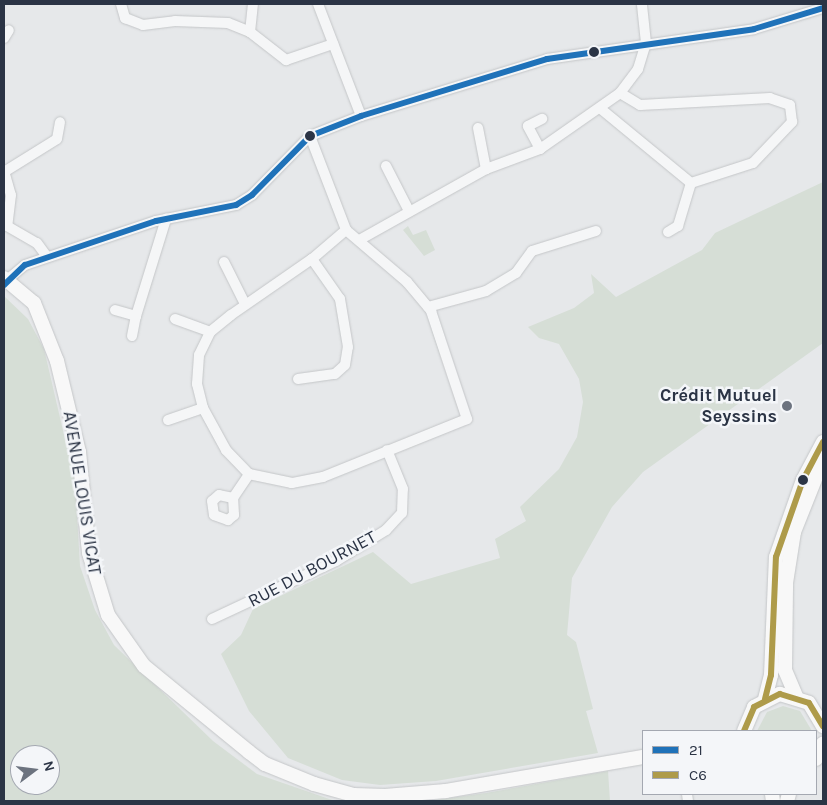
<!DOCTYPE html>
<html>
<head>
<meta charset="utf-8">
<style>
  body { margin:0 }
  #map { position:relative; width:827px; height:805px; overflow:hidden; background:#e6e8ea; font-family:Karla,sans-serif }
  div>[style] { position:absolute }
  [style*='--x'] { left:calc(var(--x)*1px); top:calc(var(--y)*1px); width:calc(var(--w)*1px); rotate:calc(var(--a)*1deg) }
  .green>* { inset:0; background:#d6ded6 }
  .roads { filter:drop-shadow(0 0 1px #c4c6c8) drop-shadow(0 0 1px #c4c6c8) }
  .minor>* { height:10px; margin:-5px; padding:0 5px; transform-origin:5px; border-radius:5px; background:#f5f6f7 }
  .secondary>* { height:14px; margin:-7px; padding:0 7px; transform-origin:7px; border-radius:7px; background:#f8f8f8 }
  .bus-1>* { height:6px; margin:-3px; padding:0 3px; transform-origin:3px; border-radius:3px; background:#1f72b9 }
  .bus-2>* { height:6px; margin:-3px; padding:0 3px; transform-origin:3px; border-radius:3px; background:#ae9b4a }
  .dots>* { width:14px; height:14px; translate:-50% -50%; box-sizing:border-box; border:2px solid #f4f6f9; border-radius:50% }
  span { translate:-50% -50%; white-space:nowrap; text-align:center; line-height:1.15; -webkit-text-stroke:5px #f4f6f9; paint-order:stroke }
  .poi-label { font-size:18px; color:#2b3445; font-weight:700 }
  .right { translate:-100% -50%; text-align:right }
  .street-label { font-size:18px; color:#2b3445 }
  .frame { position:absolute; inset:0; border:5px solid #2b3445; pointer-events:none }
  .legend { position:absolute; left:642px; top:730px; width:175px; height:65px; box-sizing:border-box; background:#f4f6f9; border:1px solid #a4a8b1; margin:0; padding:6px 9px; list-style:none; font-size:15px; color:#2b3445 }
  .legend li { display:flex; align-items:center; gap:10px; height:25px }
  .legend b { width:25px; border:1px solid #a4a8b1 }
  .north { position:absolute; left:10px; top:745px; width:50px; height:50px; box-sizing:border-box; background:#f4f6f9; border:1px solid #a4a8b1; border-radius:50%; rotate:75deg; font-size:14px; font-weight:700; line-height:20px; text-align:center; color:#2b3445 }
  .north::after { content:''; display:block; margin:auto; width:18px; height:22px; background:#6c737f; clip-path:polygon(50% 0,100% 100%,50% 72%,0 100%) }
</style>
</head>
<body>
<div id="map">
  <div class="green">
    <i style="clip-path:polygon(823px 182px,823px 343px,643px 472px,612px 507px,572px 578px,567px 635px,576px 642px,593px 709px,586px 711px,598px 753px,436px 781px,380px 785px,342px 780px,288px 758px,249px 711px,221px 654px,241px 635px,253px 609px,373px 552px,411px 584px,500px 558px,495px 539px,526px 521px,520px 507px,559px 469px,577px 437px,583px 402px,579px 379px,559px 344px,539px 338px,528px 327px,574px 308px,594px 293px,591px 274px,616px 297px,702px 250px,715px 233px)"></i>
    <i style="clip-path:polygon(408px 226px,413px 235px,426px 230px,435px 250px,424px 256px,403px 230px)"></i>
    <i style="clip-path:polygon(evenodd,4px 296px,28px 319px,44px 349px,75px 482px,80px 566px,95px 610px,114px 645px,213px 741px,257px 774px,335px 801px,4px 801px,4px 296px,20px 755px,50px 755px,50px 785px,20px 785px,20px 755px)"></i>
    <i style="clip-path:polygon(783px 706px,800px 711px,812px 731px,757px 731px,767px 712px)"></i>
    <i style="clip-path:polygon(608px 771px,610px 801px,428px 801px,486px 793px)"></i>
  </div>
  <div class="roads">
    <div class="minor">
      <i style="--x:121;--y:4;--w:15;--a:74"></i>
      <i style="--x:125;--y:18;--w:19;--a:21"></i>
      <i style="--x:143;--y:25;--w:32;--a:-7"></i>
      <i style="--x:175;--y:21;--w:53;--a:2.2"></i>
      <i style="--x:228;--y:23;--w:24;--a:22"></i>
      <i style="--x:250;--y:32;--w:46;--a:37.9"></i>
      <i style="--x:286;--y:60;--w:50;--a:-18.8"></i>
      <i style="--x:318;--y:4;--w:120;--a:69"></i>
      <i style="--x:250;--y:32;--w:28;--a:-84"></i>
      <i style="--x:4;--y:38;--w:9;--a:-58"></i>
      <i style="--x:601;--y:109;--w:117;--a:39.4"></i>
      <i style="--x:691;--y:183;--w:65;--a:-17.9"></i>
      <i style="--x:753;--y:163;--w:57;--a:-46.4"></i>
      <i style="--x:792;--y:122;--w:17;--a:-97"></i>
      <i style="--x:790;--y:105;--w:21;--a:-161"></i>
      <i style="--x:770;--y:98;--w:130;--a:176.9"></i>
      <i style="--x:640;--y:105;--w:23;--a:-149"></i>
      <i style="--x:478;--y:128;--w:42;--a:79"></i>
      <i style="--x:310;--y:136;--w:101;--a:69"></i>
      <i style="--x:346;--y:230;--w:80;--a:40.4"></i>
      <i style="--x:407;--y:282;--w:38;--a:50"></i>
      <i style="--x:431;--y:311;--w:114;--a:71.6"></i>
      <i style="--x:467;--y:419;--w:155;--a:158.1"></i>
      <i style="--x:323;--y:477;--w:32;--a:169"></i>
      <i style="--x:292;--y:483;--w:44;--a:-168.2"></i>
      <i style="--x:249;--y:474;--w:33;--a:-134"></i>
      <i style="--x:226;--y:450;--w:48;--a:-118.7"></i>
      <i style="--x:203;--y:408;--w:25;--a:-104"></i>
      <i style="--x:197;--y:384;--w:29;--a:-86"></i>
      <i style="--x:199;--y:355;--w:25;--a:-64"></i>
      <i style="--x:210;--y:332;--w:27;--a:-39"></i>
      <i style="--x:231;--y:315;--w:98;--a:-34.7"></i>
      <i style="--x:312;--y:259;--w:45;--a:-40.5"></i>
      <i style="--x:540;--y:149;--w:26;--a:-118"></i>
      <i style="--x:528;--y:126;--w:16;--a:-27"></i>
      <i style="--x:386;--y:166;--w:51;--a:62.9"></i>
      <i style="--x:4;--y:171;--w:25;--a:74"></i>
      <i style="--x:11;--y:195;--w:31;--a:97"></i>
      <i style="--x:7;--y:226;--w:34;--a:30"></i>
      <i style="--x:37;--y:243;--w:17;--a:54"></i>
      <i style="--x:4;--y:172;--w:62;--a:-31.9"></i>
      <i style="--x:57;--y:139;--w:17;--a:-80"></i>
      <i style="--x:668;--y:232;--w:12;--a:-31"></i>
      <i style="--x:678;--y:226;--w:45;--a:-73.2"></i>
      <i style="--x:361;--y:239;--w:143;--a:-29.2"></i>
      <i style="--x:486;--y:169;--w:58;--a:-20.3"></i>
      <i style="--x:540;--y:149;--w:98;--a:-35"></i>
      <i style="--x:620;--y:93;--w:30;--a:-53"></i>
      <i style="--x:638;--y:69;--w:27;--a:-73"></i>
      <i style="--x:646;--y:43;--w:39;--a:-96"></i>
      <i style="--x:224;--y:262;--w:47;--a:63.4"></i>
      <i style="--x:7;--y:280;--w:23;--a:-40"></i>
      <i style="--x:25;--y:265;--w:138;--a:-18.6"></i>
      <i style="--x:156;--y:221;--w:82;--a:-11.3"></i>
      <i style="--x:236;--y:205;--w:19;--a:-32"></i>
      <i style="--x:252;--y:195;--w:83;--a:-45.5"></i>
      <i style="--x:310;--y:136;--w:55;--a:-21.4"></i>
      <i style="--x:361;--y:116;--w:195;--a:-17"></i>
      <i style="--x:547;--y:59;--w:209;--a:-8.2"></i>
      <i style="--x:754;--y:29;--w:72;--a:-16.9"></i>
      <i style="--x:428;--y:307;--w:60;--a:-15.4"></i>
      <i style="--x:486;--y:291;--w:35;--a:-31"></i>
      <i style="--x:516;--y:273;--w:27;--a:-54"></i>
      <i style="--x:532;--y:251;--w:67;--a:-17.4"></i>
      <i style="--x:115;--y:310;--w:22;--a:16"></i>
      <i style="--x:136;--y:316;--w:102;--a:-72.8"></i>
      <i style="--x:175;--y:319;--w:37;--a:20"></i>
      <i style="--x:132;--y:336;--w:20;--a:-79"></i>
      <i style="--x:298;--y:379;--w:37;--a:-8"></i>
      <i style="--x:335;--y:374;--w:13;--a:-42"></i>
      <i style="--x:345;--y:365;--w:18;--a:-81"></i>
      <i style="--x:348;--y:347;--w:49;--a:-99.5"></i>
      <i style="--x:340;--y:299;--w:49;--a:-125"></i>
      <i style="--x:168;--y:420;--w:37;--a:-19"></i>
      <i style="--x:233;--y:498;--w:14;--a:-168"></i>
      <i style="--x:219;--y:495;--w:9;--a:139"></i>
      <i style="--x:212;--y:501;--w:14;--a:82"></i>
      <i style="--x:214;--y:515;--w:15;--a:20"></i>
      <i style="--x:228;--y:520;--w:8;--a:-40"></i>
      <i style="--x:234;--y:515;--w:17;--a:-93"></i>
      <i style="--x:233;--y:498;--w:29;--a:-56"></i>
      <i style="--x:212;--y:619;--w:137;--a:-25.1"></i>
      <i style="--x:336;--y:561;--w:59;--a:-31.8"></i>
      <i style="--x:386;--y:530;--w:23;--a:-47"></i>
      <i style="--x:402;--y:513;--w:24;--a:-88"></i>
      <i style="--x:403;--y:489;--w:42;--a:-112.3"></i>
      <i style="--x:687;--y:794;--w:7;--a:82"></i>
    </div>
    <div class="secondary">
      <i style="--x:4;--y:278;--w:39;--a:40"></i>
      <i style="--x:34;--y:303;--w:62;--a:68.4"></i>
      <i style="--x:57;--y:361;--w:94;--a:76.4"></i>
      <i style="--x:79;--y:452;--w:101;--a:84.3"></i>
      <i style="--x:89;--y:553;--w:65;--a:73"></i>
      <i style="--x:108;--y:615;--w:62;--a:54.8"></i>
      <i style="--x:144;--y:666;--w:136;--a:39.3"></i>
      <i style="--x:249;--y:752;--w:20;--a:37"></i>
      <i style="--x:265;--y:764;--w:53;--a:22.2"></i>
      <i style="--x:314;--y:784;--w:41;--a:15.4"></i>
      <i style="--x:354;--y:795;--w:31;--a:2"></i>
      <i style="--x:385;--y:796;--w:61;--a:-4.7"></i>
      <i style="--x:446;--y:791;--w:200;--a:-9.8"></i>
      <i style="--x:796;--y:696;--w:28;--a:-113"></i>
      <i style="--x:785;--y:670;--w:87;--a:-89.3"></i>
      <i style="--x:786;--y:583;--w:52;--a:-81.1"></i>
      <i style="--x:794;--y:532;--w:79;--a:-68.3"></i>
      <i style="--x:765;--y:699;--w:25;--a:-76"></i>
      <i style="--x:771;--y:675;--w:118;--a:-87.6"></i>
      <i style="--x:776;--y:557;--w:82;--a:-70.7"></i>
      <i style="--x:803;--y:480;--w:43;--a:-62.2"></i>
      <i style="--x:744;--y:731;--w:26;--a:-67"></i>
      <i style="--x:754;--y:707;--w:29;--a:-27"></i>
      <i style="--x:780;--y:694;--w:30;--a:17"></i>
      <i style="--x:809;--y:703;--w:27;--a:59"></i>
      <i style="--x:816;--y:759;--w:17;--a:-66"></i>
      <i style="--x:772;--y:794;--w:7;--a:82"></i>
      <i style="--x:787;--y:801;--w:7;--a:-74"></i>
    </div>
  </div>
  <div class="bus-1">
    <i style="--x:4;--y:285;--w:29;--a:-44"></i>
    <i style="--x:25;--y:265;--w:138;--a:-18.6"></i>
    <i style="--x:156;--y:221;--w:82;--a:-11.3"></i>
    <i style="--x:236;--y:205;--w:19;--a:-32"></i>
    <i style="--x:252;--y:195;--w:83;--a:-45.5"></i>
    <i style="--x:310;--y:136;--w:55;--a:-21.4"></i>
    <i style="--x:361;--y:116;--w:195;--a:-17"></i>
    <i style="--x:547;--y:59;--w:209;--a:-8.2"></i>
    <i style="--x:754;--y:29;--w:72;--a:-16.9"></i>
  </div>
  <div class="bus-2">
    <i style="--x:765;--y:699;--w:25;--a:-76"></i>
    <i style="--x:771;--y:675;--w:118;--a:-87.6"></i>
    <i style="--x:776;--y:557;--w:82;--a:-70.7"></i>
    <i style="--x:803;--y:480;--w:43;--a:-62.2"></i>
    <i style="--x:744;--y:731;--w:26;--a:-67"></i>
    <i style="--x:754;--y:707;--w:29;--a:-27"></i>
    <i style="--x:780;--y:694;--w:30;--a:17"></i>
    <i style="--x:809;--y:703;--w:27;--a:59"></i>
  </div>
  <div class="dots">
    <i style="left:594px;top:52px;background:#2b3445"></i>
    <i style="left:310px;top:136px;background:#2b3445"></i>
    <i style="left:787px;top:406px;background:#6c737f"></i>
    <i style="left:803px;top:480px;background:#2b3445"></i>
  </div>
  <div class="poi-label">
    <span class="right" style="left:777px;top:406px">Crédit Mutuel<br>Seyssins</span>
  </div>
  <div class="street-label">
    <span style="left:82px;top:493px;rotate:81deg">AVENUE LOUIS VICAT</span>
    <span style="left:312px;top:569px;rotate:-28deg">RUE DU BOURNET</span>
  </div>
  <div class="frame"></div>
  <ul class="legend">
  <li><b style="height:6px;background:#1f72b9"></b>21</li>
  <li><b style="height:6px;background:#ae9b4a"></b>C6</li>
  </ul>
  <div class="north">N</div>
</div>
</body>
</html>
